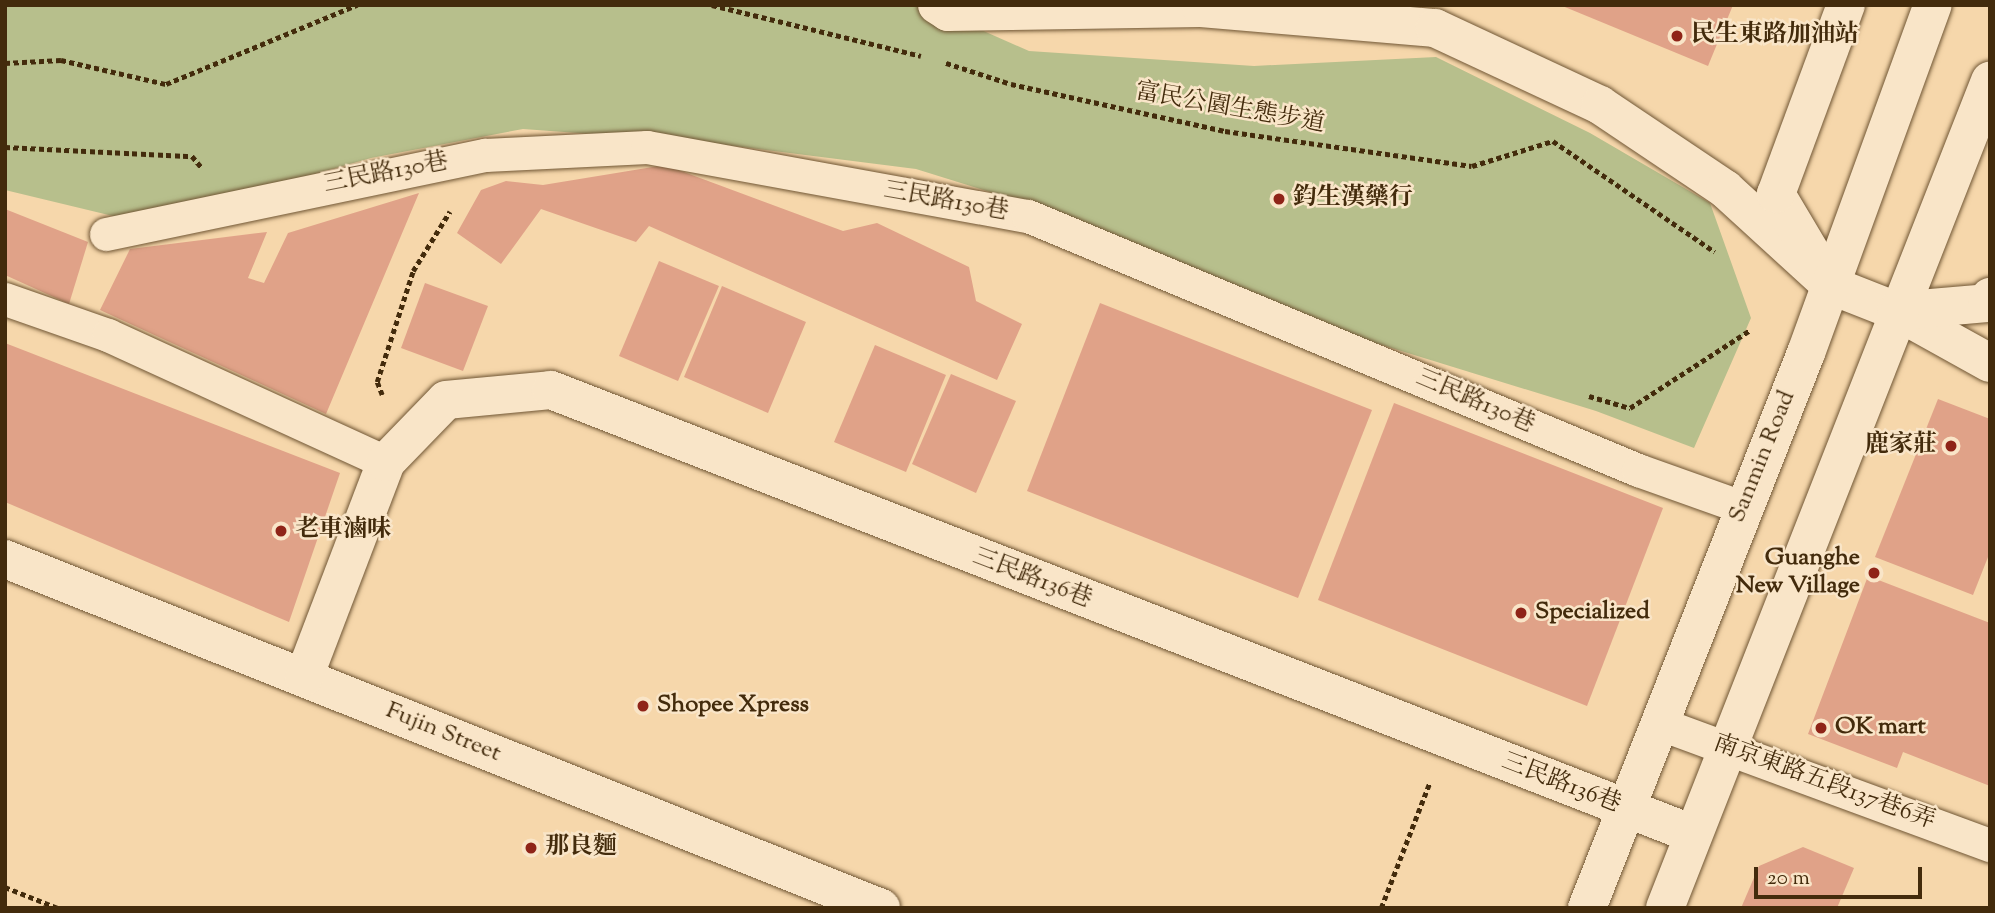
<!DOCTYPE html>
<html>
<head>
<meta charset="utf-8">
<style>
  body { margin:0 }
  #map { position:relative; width:1995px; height:913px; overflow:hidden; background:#f6d7ab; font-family:"Sorts Mill Goudy","Noto Serif TC",serif }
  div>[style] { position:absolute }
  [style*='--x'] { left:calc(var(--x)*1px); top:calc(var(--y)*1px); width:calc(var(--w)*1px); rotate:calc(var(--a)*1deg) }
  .green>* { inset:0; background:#b7bf8c }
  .building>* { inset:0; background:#e0a288 }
  .path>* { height:4.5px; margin-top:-2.25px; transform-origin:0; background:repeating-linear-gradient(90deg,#432b0c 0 5px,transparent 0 8.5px) }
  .roads { filter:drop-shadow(0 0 2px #705634) drop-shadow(0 0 2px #705634) }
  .service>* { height:33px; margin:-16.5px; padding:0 16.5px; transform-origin:16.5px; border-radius:16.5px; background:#f9e5c8 }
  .minor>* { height:38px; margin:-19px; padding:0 19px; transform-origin:19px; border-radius:19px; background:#f9e5c8 }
  .tertiary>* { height:38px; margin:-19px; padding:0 19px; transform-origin:19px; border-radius:19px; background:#f9e5c8 }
  .dots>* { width:19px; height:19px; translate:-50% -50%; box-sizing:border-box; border:4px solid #f9e5c8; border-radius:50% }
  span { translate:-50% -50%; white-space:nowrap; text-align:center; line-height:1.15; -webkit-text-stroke:5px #f9e5c8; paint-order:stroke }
  .poi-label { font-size:24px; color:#432b0c; font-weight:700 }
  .left { translate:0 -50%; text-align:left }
  .right { translate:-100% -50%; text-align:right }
  .street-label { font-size:24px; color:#432b0c }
  .frame { position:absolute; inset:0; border:7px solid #432b0c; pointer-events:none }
  .scale { position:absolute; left:1754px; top:867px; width:168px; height:32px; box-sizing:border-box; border:4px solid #432b0c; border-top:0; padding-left:9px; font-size:21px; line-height:24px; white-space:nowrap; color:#432b0c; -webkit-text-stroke:5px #f9e5c8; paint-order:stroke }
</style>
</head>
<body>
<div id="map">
  <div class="green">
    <i style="clip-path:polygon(5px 5px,925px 5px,1029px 51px,1254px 66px,1436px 57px,1590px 133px,1710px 203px,1751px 318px,1694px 448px,1596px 411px,1330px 329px,1067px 216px,916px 169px,702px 142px,523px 129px,371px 158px,142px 223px,5px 190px)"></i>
  </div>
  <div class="building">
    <i style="clip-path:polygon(1560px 5px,1733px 5px,1708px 66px)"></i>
    <i style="clip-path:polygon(665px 165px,843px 231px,877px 223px,969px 267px,976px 301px,1022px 324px,997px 380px,649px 226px,636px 242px,541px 209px,501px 264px,457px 233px,481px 190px,506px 181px,543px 185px)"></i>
    <i style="clip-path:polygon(419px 193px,326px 414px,100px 310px,130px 249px,267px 232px,248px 278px,264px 283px,288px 233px)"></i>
    <i style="clip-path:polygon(5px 209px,88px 242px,69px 304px,5px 275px)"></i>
    <i style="clip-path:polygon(659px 261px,719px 286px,678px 381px,619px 356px)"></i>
    <i style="clip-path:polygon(425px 283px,488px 306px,463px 371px,401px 348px)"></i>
    <i style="clip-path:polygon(722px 286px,806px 322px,768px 413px,684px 377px)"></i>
    <i style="clip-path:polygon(1100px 303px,1372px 410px,1298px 598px,1027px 491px)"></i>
    <i style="clip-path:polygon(5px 343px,340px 473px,289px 622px,5px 502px)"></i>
    <i style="clip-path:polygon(875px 345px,946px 375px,906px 472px,834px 442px)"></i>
    <i style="clip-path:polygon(951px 374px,1016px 401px,976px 493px,912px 464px)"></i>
    <i style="clip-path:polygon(1938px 399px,1990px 419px,1990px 552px,1973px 595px,1875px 557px)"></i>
    <i style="clip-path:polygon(1394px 403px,1663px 508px,1587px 706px,1318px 600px)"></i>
    <i style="clip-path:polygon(1868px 576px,1990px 623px,1990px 786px,1903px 752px,1897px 768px,1808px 734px)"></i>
    <i style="clip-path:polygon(1803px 847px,1854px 868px,1837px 908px,1741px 908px,1759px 866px)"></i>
  </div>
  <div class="path">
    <i style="--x:712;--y:5;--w:215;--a:13.7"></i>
    <i style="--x:5;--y:63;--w:56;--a:-3.1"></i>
    <i style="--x:61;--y:60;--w:108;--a:12.9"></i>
    <i style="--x:166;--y:84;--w:207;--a:-22.5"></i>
    <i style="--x:946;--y:63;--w:68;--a:17.9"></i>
    <i style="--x:1011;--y:84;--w:219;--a:12.4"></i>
    <i style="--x:1225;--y:131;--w:249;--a:8.1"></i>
    <i style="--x:1472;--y:166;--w:85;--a:-17.2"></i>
    <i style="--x:1553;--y:141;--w:196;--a:34.4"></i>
    <i style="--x:5;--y:147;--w:187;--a:2.8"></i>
    <i style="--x:192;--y:156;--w:16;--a:50"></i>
    <i style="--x:382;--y:395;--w:14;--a:-111"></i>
    <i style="--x:377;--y:382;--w:117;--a:-72"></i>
    <i style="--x:413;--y:271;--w:70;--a:-58.3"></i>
    <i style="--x:1589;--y:396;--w:43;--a:16.3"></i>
    <i style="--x:1630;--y:408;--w:143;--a:-33"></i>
    <i style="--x:5;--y:887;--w:57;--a:21.6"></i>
    <i style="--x:1381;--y:908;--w:133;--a:-68.8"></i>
  </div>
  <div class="roads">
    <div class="service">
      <i style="--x:106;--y:234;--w:387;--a:-11.8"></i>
      <i style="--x:485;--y:155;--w:162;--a:-2.8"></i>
      <i style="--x:647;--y:147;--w:387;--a:10.3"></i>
      <i style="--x:1028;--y:216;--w:661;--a:22.61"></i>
      <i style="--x:1638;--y:470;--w:110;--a:19.6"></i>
      <i style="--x:5;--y:299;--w:109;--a:19.3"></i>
      <i style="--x:108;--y:335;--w:306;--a:24.6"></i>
      <i style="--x:1658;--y:723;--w:354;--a:20.2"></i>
    </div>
    <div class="minor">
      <i style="--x:937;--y:5;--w:13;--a:32"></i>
      <i style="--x:948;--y:12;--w:253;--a:-0.9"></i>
      <i style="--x:1201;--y:8;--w:235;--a:4.9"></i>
      <i style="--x:1435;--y:28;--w:182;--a:25"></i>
      <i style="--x:1600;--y:105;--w:151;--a:33.9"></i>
      <i style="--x:1725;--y:189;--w:142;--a:42.4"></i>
      <i style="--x:1830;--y:285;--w:71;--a:21.5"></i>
      <i style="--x:1896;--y:311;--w:107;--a:29"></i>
      <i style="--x:5;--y:559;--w:943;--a:21.72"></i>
      <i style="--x:304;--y:677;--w:230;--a:-69.1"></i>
      <i style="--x:386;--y:462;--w:86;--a:-45.9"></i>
      <i style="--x:446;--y:400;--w:105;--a:-5.4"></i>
      <i style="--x:551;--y:390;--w:1225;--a:21.25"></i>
    </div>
    <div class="tertiary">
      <i style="--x:1830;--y:285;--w:106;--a:-120.7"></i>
      <i style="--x:1776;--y:194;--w:202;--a:-69.7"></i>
      <i style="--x:1896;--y:311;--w:91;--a:-5"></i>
      <i style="--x:1987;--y:303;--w:7;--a:-63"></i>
      <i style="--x:1587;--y:908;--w:597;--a:-68.47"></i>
      <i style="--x:1806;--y:353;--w:370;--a:-70"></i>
      <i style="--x:1665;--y:908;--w:889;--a:-68.55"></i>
    </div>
  </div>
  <div class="dots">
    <i style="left:1677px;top:36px;background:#8f2418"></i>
    <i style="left:1279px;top:199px;background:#8f2418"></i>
    <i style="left:1951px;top:446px;background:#8f2418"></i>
    <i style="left:281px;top:531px;background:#8f2418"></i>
    <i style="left:1874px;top:573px;background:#8f2418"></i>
    <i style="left:1521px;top:613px;background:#8f2418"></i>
    <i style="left:643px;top:706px;background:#8f2418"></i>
    <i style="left:1821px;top:728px;background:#8f2418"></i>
    <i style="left:531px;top:848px;background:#8f2418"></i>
  </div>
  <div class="poi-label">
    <span class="left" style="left:1691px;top:36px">民生東路加油站</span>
    <span class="left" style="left:1293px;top:199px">鈞生漢藥行</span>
    <span class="right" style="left:1937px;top:446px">鹿家莊</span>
    <span class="left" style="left:295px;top:531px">老車滷味</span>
    <span class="right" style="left:1860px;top:573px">Guanghe<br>New Village</span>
    <span class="left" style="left:1535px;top:613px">Specialized</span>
    <span class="left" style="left:657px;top:706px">Shopee Xpress</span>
    <span class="left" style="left:1835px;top:728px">OK mart</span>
    <span class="left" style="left:545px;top:848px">那良麵</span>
  </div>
  <div class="street-label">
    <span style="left:1230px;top:109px;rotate:10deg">富民公園生態步道</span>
    <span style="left:386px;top:174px;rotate:-11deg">三民路130巷</span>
    <span style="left:946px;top:202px;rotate:10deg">三民路130巷</span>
    <span style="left:1475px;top:402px;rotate:23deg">三民路130巷</span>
    <span style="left:1763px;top:457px;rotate:-68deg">Sanmin Road</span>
    <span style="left:1032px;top:579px;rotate:21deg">三民路136巷</span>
    <span style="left:443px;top:733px;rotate:22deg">Fujin Street</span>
    <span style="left:1824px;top:783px;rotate:20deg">南京東路五段137巷6弄</span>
    <span style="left:1561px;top:784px;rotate:21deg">三民路136巷</span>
  </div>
  <div class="frame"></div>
  <div class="scale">20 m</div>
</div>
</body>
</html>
